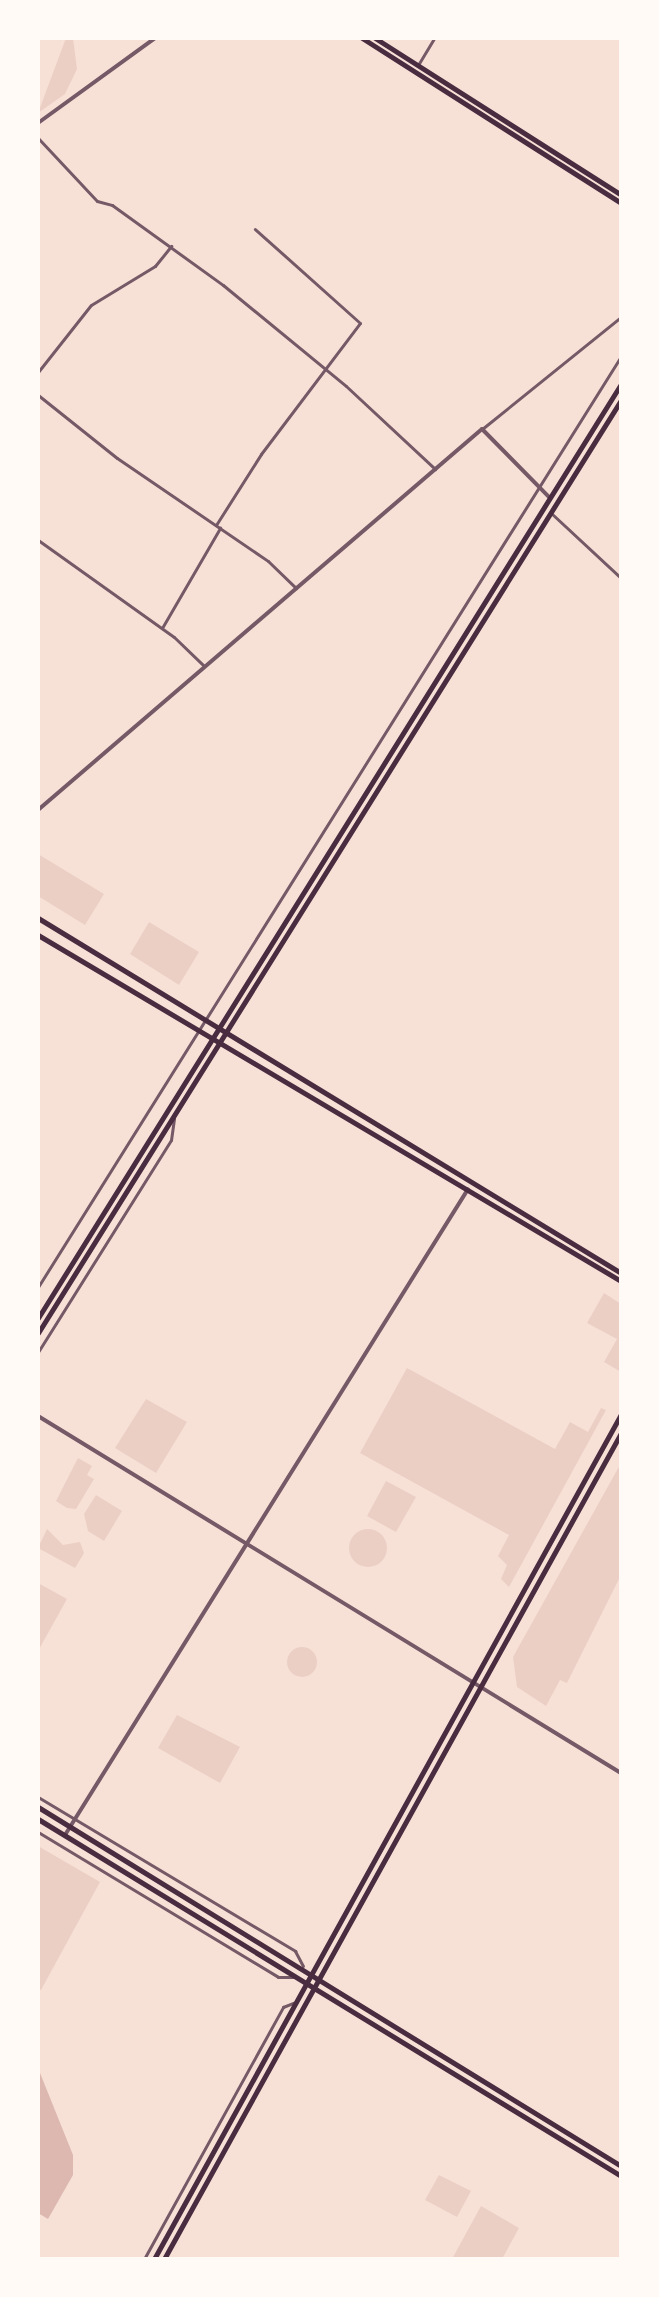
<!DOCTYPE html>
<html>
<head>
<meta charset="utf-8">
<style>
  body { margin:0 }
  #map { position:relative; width:659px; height:2297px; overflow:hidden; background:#f7e1d7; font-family:Overpass,sans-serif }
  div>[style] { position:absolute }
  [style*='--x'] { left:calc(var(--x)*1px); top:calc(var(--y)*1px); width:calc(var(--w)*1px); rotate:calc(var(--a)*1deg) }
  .green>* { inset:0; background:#ebcfc5 }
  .round { border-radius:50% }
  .water>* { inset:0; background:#dcb8b0 }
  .minor>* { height:3px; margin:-1.5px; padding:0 1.5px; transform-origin:1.5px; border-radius:1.5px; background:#755966 }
  .tertiary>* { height:4px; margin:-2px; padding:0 2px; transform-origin:2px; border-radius:2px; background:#755966 }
  .secondary>* { height:5px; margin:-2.5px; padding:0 2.5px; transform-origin:2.5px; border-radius:2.5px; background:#4a2c40 }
  .primary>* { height:5px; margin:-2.5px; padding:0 2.5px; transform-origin:2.5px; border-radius:2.5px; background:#4a2c40 }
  span { translate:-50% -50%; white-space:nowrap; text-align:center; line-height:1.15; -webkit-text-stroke:6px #fffaf5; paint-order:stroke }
  .frame { position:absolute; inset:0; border:40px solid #fffaf5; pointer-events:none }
</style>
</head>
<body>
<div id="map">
  <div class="green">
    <i style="clip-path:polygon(66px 38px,73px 38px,77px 69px,65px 94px,38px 113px)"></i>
    <i style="clip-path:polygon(38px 854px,104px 894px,85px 925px,38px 896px)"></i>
    <i style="clip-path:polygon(149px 922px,199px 952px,179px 985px,130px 954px)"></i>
    <i style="clip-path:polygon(604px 1293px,621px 1304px,621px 1372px,604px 1362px,617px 1339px,587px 1323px)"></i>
    <i style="clip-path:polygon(407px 1368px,555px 1449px,570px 1422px,588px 1432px,601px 1408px,606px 1410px,509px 1587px,501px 1579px,507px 1565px,498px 1556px,509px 1535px,360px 1453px)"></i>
    <i style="clip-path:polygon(146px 1399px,187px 1422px,156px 1473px,115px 1448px)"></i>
    <i style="clip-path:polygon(78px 1458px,92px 1466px,87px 1475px,94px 1479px,76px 1509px,67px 1508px,56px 1501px)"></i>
    <i style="clip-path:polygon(621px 1463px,621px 1575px,567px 1683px,560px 1680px,546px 1706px,517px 1687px,513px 1657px)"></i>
    <i style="clip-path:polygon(386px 1481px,416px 1497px,396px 1532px,367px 1516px)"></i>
    <i style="clip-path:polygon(96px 1495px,122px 1511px,104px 1541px,88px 1531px,84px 1514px)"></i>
    <i style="clip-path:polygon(47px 1529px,63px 1545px,80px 1542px,84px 1553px,75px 1568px,38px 1548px)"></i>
    <i class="round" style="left:349px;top:1529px;width:38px;height:38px"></i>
    <i style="clip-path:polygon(38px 1583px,67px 1599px,38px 1651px)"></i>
    <i class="round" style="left:287px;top:1647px;width:30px;height:30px"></i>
    <i style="clip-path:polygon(177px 1715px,240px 1747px,220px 1783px,158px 1748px)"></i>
    <i style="clip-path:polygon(38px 1846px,100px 1882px,41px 1990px,38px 1989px)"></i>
    <i style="clip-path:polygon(439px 2175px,471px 2191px,457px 2217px,425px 2200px)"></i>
    <i style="clip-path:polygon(481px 2206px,519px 2228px,502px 2259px,452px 2259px)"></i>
  </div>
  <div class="water">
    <i style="clip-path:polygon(38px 2068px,73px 2155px,73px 2175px,48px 2219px,38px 2213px)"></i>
  </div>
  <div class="minor">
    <i style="--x:418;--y:65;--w:31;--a:-59"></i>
    <i style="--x:38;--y:138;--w:86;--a:46.9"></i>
    <i style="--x:97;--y:201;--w:16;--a:15"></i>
    <i style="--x:112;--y:205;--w:137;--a:35.8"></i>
    <i style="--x:223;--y:285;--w:159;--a:39.4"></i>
    <i style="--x:346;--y:386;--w:122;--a:43"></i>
    <i style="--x:38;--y:372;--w:85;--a:-51.7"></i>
    <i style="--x:91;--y:305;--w:75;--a:-31.4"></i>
    <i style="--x:155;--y:266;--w:26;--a:-51"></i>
    <i style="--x:38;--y:395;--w:101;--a:38.6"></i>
    <i style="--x:117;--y:458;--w:183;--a:34.3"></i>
    <i style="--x:268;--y:561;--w:39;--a:44"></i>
    <i style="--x:482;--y:429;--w:179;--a:-38.9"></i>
    <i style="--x:551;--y:513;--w:96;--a:42.9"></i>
    <i style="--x:216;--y:525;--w:84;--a:-57.6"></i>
    <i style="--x:261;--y:454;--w:164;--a:-52.9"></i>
    <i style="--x:360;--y:323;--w:141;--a:-138.2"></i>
    <i style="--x:38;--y:540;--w:167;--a:35.5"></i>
    <i style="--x:174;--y:637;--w:42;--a:44"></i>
    <i style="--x:162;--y:628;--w:116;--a:-59.9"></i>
    <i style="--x:38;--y:1287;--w:1098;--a:-57.94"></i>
    <i style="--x:38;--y:1352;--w:250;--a:-57.9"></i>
    <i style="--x:171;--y:1140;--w:22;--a:-82"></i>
    <i style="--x:38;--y:1797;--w:300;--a:30.9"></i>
    <i style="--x:295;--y:1951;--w:17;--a:62"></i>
    <i style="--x:38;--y:1832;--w:280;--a:31.1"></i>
    <i style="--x:278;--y:1977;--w:16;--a:0"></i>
    <i style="--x:144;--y:2259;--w:288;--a:-61.1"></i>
    <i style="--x:283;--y:2007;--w:11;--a:-22"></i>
  </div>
  <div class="tertiary">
    <i style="--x:38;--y:123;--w:145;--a:-36"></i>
    <i style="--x:38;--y:810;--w:585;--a:-40.63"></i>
    <i style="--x:482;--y:429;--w:97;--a:45.4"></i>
    <i style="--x:38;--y:1416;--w:684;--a:31.48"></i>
    <i style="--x:65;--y:1835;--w:761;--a:-58.04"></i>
  </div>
  <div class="secondary">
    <i style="--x:362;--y:38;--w:307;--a:32.5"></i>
    <i style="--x:375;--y:38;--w:292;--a:32.5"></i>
    <i style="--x:38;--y:918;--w:683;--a:31.34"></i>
    <i style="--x:38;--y:935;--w:678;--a:30.69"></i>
    <i style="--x:154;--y:2259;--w:965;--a:-61.07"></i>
    <i style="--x:164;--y:2259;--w:944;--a:-61.05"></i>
  </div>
  <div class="primary">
    <i style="--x:38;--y:1318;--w:1101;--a:-58.03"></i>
    <i style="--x:38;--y:1333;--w:1100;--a:-58"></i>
    <i style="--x:38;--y:1807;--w:685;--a:31.62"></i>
    <i style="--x:38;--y:1819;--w:684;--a:31.48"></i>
  </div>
  <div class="frame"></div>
</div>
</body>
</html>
